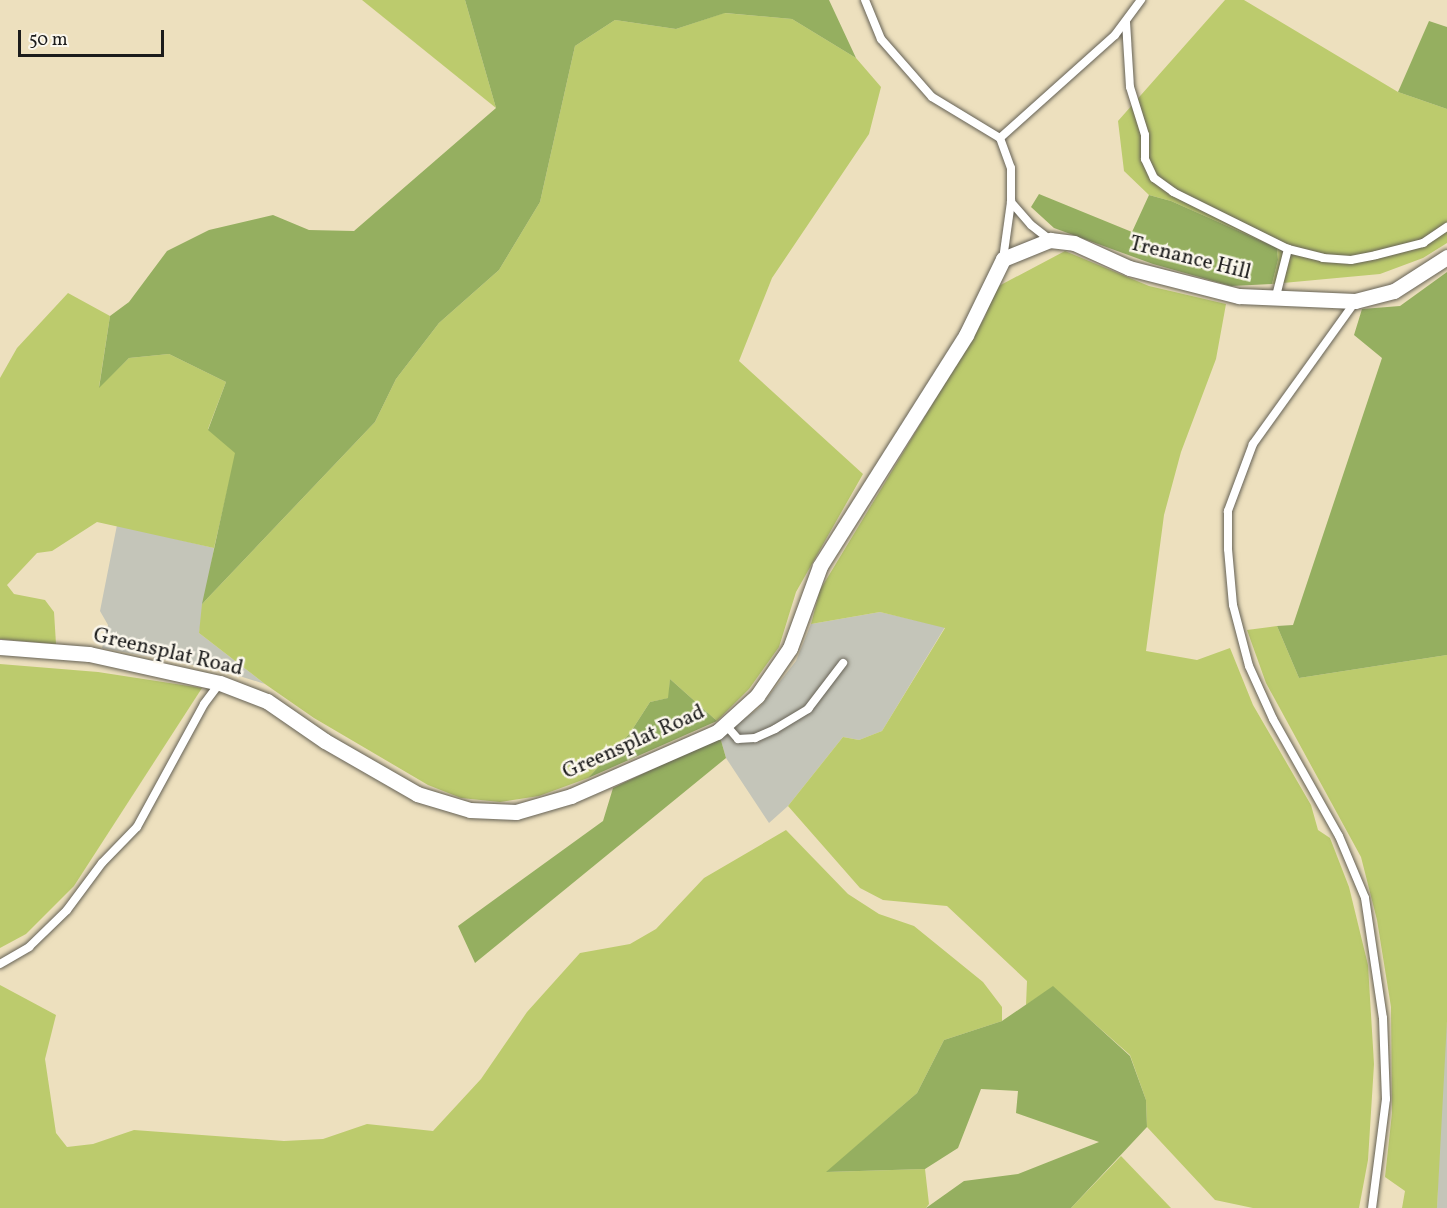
<!DOCTYPE html>
<html>
<head>
<meta charset="utf-8">
<style>
  body { margin:0 }
  #map { position:relative; width:1447px; height:1208px; overflow:hidden; background:#ede0be; font-family:Vollkorn,serif }
  div>[style] { position:absolute }
  [style*='--x'] { left:calc(var(--x)*1px); top:calc(var(--y)*1px); width:calc(var(--w)*1px); rotate:calc(var(--a)*1deg) }
  .industrial>* { inset:0; background:#c4c5b9 }
  .green>* { inset:0; background:#bccb6d }
  .forest>* { inset:0; background:#95af60 }
  .roads { filter:drop-shadow(0 0 2px #656155) drop-shadow(0 0 2px #656155) }
  .lane>* { height:8px; margin:-4px; padding:0 4px; transform-origin:4px; border-radius:4px; background:#fff }
  .street>* { height:15px; margin:-7.5px; padding:0 7.5px; transform-origin:7.5px; border-radius:7.5px; background:#fff }
  span { translate:-50% -50%; white-space:nowrap; text-align:center; line-height:1.15; -webkit-text-stroke:5px #fbf7ec; paint-order:stroke }
  .street-label { font-size:21px; color:#1c1c1c }
  .scale { position:absolute; left:18px; top:30px; width:146px; height:27px; box-sizing:border-box; border:3px solid #1c1c1c; border-top:0; padding-left:8px; font-size:18px; line-height:21px; white-space:nowrap; color:#1c1c1c; -webkit-text-stroke:4px #fbf7ec; paint-order:stroke }
</style>
</head>
<body>
<div id="map">
  <div class="industrial">
    <i style="clip-path:polygon(117px 525px,214px 548px,199px 633px,265px 684px,220px 670px,102px 648px,108px 625px,100px 611px)"></i>
    <i style="clip-path:polygon(880px 612px,945px 627px,882px 731px,859px 740px,843px 737px,788px 806px,769px 823px,726px 758px,720px 737px,759px 708px,796px 661px,811px 624px)"></i>
    <i style="clip-path:polygon(1447px 1021px,1447px 1208px,1437px 1208px,1443px 1044px)"></i>
  </div>
  <div class="green">
    <i style="clip-path:polygon(362px 0,465px 0,496px 108px)"></i>
    <i style="clip-path:polygon(1225px 0,1244px 0,1398px 92px,1447px 109px,1447px 243px,1423px 258px,1380px 274px,1272px 284px,1278px 260px,1277px 248px,1171px 201px,1149px 195px,1124px 171px,1118px 121px)"></i>
    <i style="clip-path:polygon(724px 13px,792px 19px,856px 58px,881px 87px,869px 134px,772px 278px,739px 361px,863px 474px,796px 592px,779px 647px,749px 689px,717px 721px,670px 679px,669px 698px,650px 702px,630px 733px,588px 778px,539px 796px,500px 802px,461px 798px,428px 785px,314px 718px,265px 684px,199px 633px,202px 604px,375px 422px,396px 379px,439px 323px,499px 270px,540px 202px,575px 46px,615px 20px,676px 29px)"></i>
    <i style="clip-path:polygon(1065px 251px,1149px 286px,1226px 304px,1216px 359px,1181px 452px,1164px 515px,1146px 651px,1197px 660px,1230px 648px,1253px 705px,1311px 805px,1318px 830px,1330px 838px,1349px 887px,1368px 965px,1374px 1064px,1368px 1160px,1359px 1208px,1253px 1208px,1215px 1200px,1147px 1127px,1146px 1100px,1130px 1055px,1053px 987px,1026px 1005px,1027px 981px,947px 906px,883px 900px,860px 888px,788px 806px,843px 737px,859px 740px,882px 731px,945px 628px,880px 612px,811px 624px,820px 590px,985px 317px,995px 288px)"></i>
    <i style="clip-path:polygon(68px 293px,110px 316px,99px 387px,129px 358px,169px 354px,226px 382px,208px 429px,236px 453px,214px 548px,97px 522px,52px 551px,37px 553px,7px 585px,14px 594px,45px 600px,54px 612px,56px 644px,0 639px,0 378px,17px 348px)"></i>
    <i style="clip-path:polygon(1277px 626px,1299px 678px,1447px 655px,1447px 1021px,1437px 1208px,1402px 1208px,1405px 1191px,1385px 1177px,1392px 1113px,1391px 1007px,1377px 920px,1361px 857px,1266px 683px,1247px 630px)"></i>
    <i style="clip-path:polygon(0 664px,98px 672px,202px 688px,74px 886px,26px 934px,0 948px)"></i>
    <i style="clip-path:polygon(786px 830px,848px 894px,879px 914px,914px 926px,983px 982px,1002px 1007px,1002px 1021px,944px 1040px,917px 1093px,827px 1172px,925px 1169px,929px 1204px,926px 1208px,0 1208px,0 985px,56px 1015px,45px 1059px,56px 1133px,67px 1147px,93px 1144px,134px 1130px,284px 1141px,323px 1139px,367px 1124px,433px 1131px,481px 1079px,527px 1012px,580px 953px,630px 944px,656px 929px,704px 878px)"></i>
    <i style="clip-path:polygon(1121px 1156px,1171px 1208px,1071px 1208px)"></i>
  </div>
  <div class="forest">
    <i style="clip-path:polygon(465px 0,829px 0,856px 58px,792px 19px,725px 13px,676px 29px,615px 20px,575px 46px,540px 202px,499px 270px,439px 323px,396px 379px,375px 422px,202px 604px,235px 453px,208px 430px,226px 382px,169px 354px,129px 358px,99px 388px,110px 316px,129px 302px,167px 251px,209px 230px,273px 215px,309px 230px,354px 231px,496px 108px)"></i>
    <i style="clip-path:polygon(1429px 21px,1447px 27px,1447px 109px,1398px 92px)"></i>
    <i style="clip-path:polygon(1039px 194px,1132px 232px,1149px 195px,1171px 201px,1277px 248px,1278px 260px,1272px 284px,1231px 286px,1153px 264px,1054px 228px,1031px 207px)"></i>
    <i style="clip-path:polygon(1447px 272px,1447px 655px,1299px 678px,1277px 626px,1293px 625px,1382px 358px,1354px 335px,1362px 309px,1400px 306px)"></i>
    <i style="clip-path:polygon(670px 679px,717px 721px,588px 778px,630px 733px,650px 702px,668px 698px)"></i>
    <i style="clip-path:polygon(720px 737px,726px 758px,475px 963px,458px 926px,603px 821px,613px 788px)"></i>
    <i style="clip-path:polygon(1053px 986px,1130px 1056px,1146px 1100px,1147px 1127px,1071px 1208px,926px 1208px,964px 1181px,1018px 1174px,1099px 1142px,1016px 1113px,1018px 1091px,981px 1089px,958px 1148px,925px 1169px,826px 1172px,917px 1093px,944px 1040px,1002px 1021px)"></i>
  </div>
  <div class="roads">
    <div class="lane">
      <i style="--x:865;--y:0;--w:42;--a:67.7"></i>
      <i style="--x:881;--y:39;--w:77;--a:48.7"></i>
      <i style="--x:932;--y:97;--w:79;--a:31.1"></i>
      <i style="--x:1000;--y:138;--w:32;--a:70"></i>
      <i style="--x:1011;--y:168;--w:34;--a:90"></i>
      <i style="--x:1011;--y:202;--w:30;--a:49"></i>
      <i style="--x:1031;--y:225;--w:24;--a:38"></i>
      <i style="--x:1126;--y:22;--w:65;--a:86.5"></i>
      <i style="--x:1130;--y:87;--w:50;--a:72.6"></i>
      <i style="--x:1145;--y:135;--w:24;--a:90"></i>
      <i style="--x:1145;--y:159;--w:21;--a:65"></i>
      <i style="--x:1154;--y:178;--w:24;--a:36"></i>
      <i style="--x:1173;--y:192;--w:128;--a:26.4"></i>
      <i style="--x:1288;--y:249;--w:36;--a:14"></i>
      <i style="--x:1323;--y:258;--w:28;--a:4"></i>
      <i style="--x:1351;--y:260;--w:25;--a:-11"></i>
      <i style="--x:1376;--y:255;--w:49;--a:-14.3"></i>
      <i style="--x:1423;--y:243;--w:29;--a:-34"></i>
      <i style="--x:1000;--y:138;--w:154;--a:-41.8"></i>
      <i style="--x:1115;--y:35;--w:44;--a:-53.4"></i>
      <i style="--x:1003;--y:259;--w:58;--a:-82"></i>
      <i style="--x:1276;--y:296;--w:49;--a:-75.7"></i>
      <i style="--x:1355;--y:302;--w:175;--a:125.7"></i>
      <i style="--x:1253;--y:444;--w:72;--a:110.5"></i>
      <i style="--x:1228;--y:511;--w:38;--a:90"></i>
      <i style="--x:1228;--y:549;--w:56;--a:84.9"></i>
      <i style="--x:1233;--y:605;--w:63;--a:75.3"></i>
      <i style="--x:1249;--y:666;--w:58;--a:65.6"></i>
      <i style="--x:1273;--y:719;--w:134;--a:60.6"></i>
      <i style="--x:1339;--y:836;--w:67;--a:67.2"></i>
      <i style="--x:1365;--y:898;--w:121;--a:81.5"></i>
      <i style="--x:1383;--y:1018;--w:81;--a:87.9"></i>
      <i style="--x:1386;--y:1099;--w:110;--a:97.3"></i>
      <i style="--x:725;--y:724;--w:20;--a:49"></i>
      <i style="--x:738;--y:739;--w:17;--a:-3"></i>
      <i style="--x:755;--y:738;--w:22;--a:-24"></i>
      <i style="--x:775;--y:729;--w:39;--a:-31"></i>
      <i style="--x:808;--y:709;--w:58;--a:-52.7"></i>
      <i style="--x:0;--y:964;--w:34;--a:-30"></i>
      <i style="--x:29;--y:947;--w:53;--a:-44.2"></i>
      <i style="--x:67;--y:910;--w:59;--a:-53.3"></i>
      <i style="--x:102;--y:863;--w:50;--a:-45.8"></i>
      <i style="--x:137;--y:827;--w:140;--a:-61.4"></i>
      <i style="--x:204;--y:704;--w:26;--a:-53"></i>
    </div>
    <div class="street">
      <i style="--x:0;--y:647;--w:89;--a:4.5"></i>
      <i style="--x:89;--y:654;--w:134;--a:12.5"></i>
      <i style="--x:220;--y:683;--w:50;--a:21"></i>
      <i style="--x:267;--y:701;--w:70;--a:34.6"></i>
      <i style="--x:325;--y:741;--w:106;--a:29.9"></i>
      <i style="--x:417;--y:794;--w:55;--a:16.8"></i>
      <i style="--x:470;--y:810;--w:46;--a:2.5"></i>
      <i style="--x:516;--y:812;--w:57;--a:-16.2"></i>
      <i style="--x:571;--y:796;--w:159;--a:-23.7"></i>
      <i style="--x:717;--y:732;--w:54;--a:-42"></i>
      <i style="--x:757;--y:696;--w:58;--a:-55.5"></i>
      <i style="--x:790;--y:648;--w:87;--a:-69.9"></i>
      <i style="--x:820;--y:566;--w:273;--a:-57.7"></i>
      <i style="--x:966;--y:335;--w:85;--a:-64"></i>
      <i style="--x:1003;--y:259;--w:51;--a:-22"></i>
      <i style="--x:1050;--y:240;--w:24;--a:7"></i>
      <i style="--x:1074;--y:243;--w:60;--a:24.4"></i>
      <i style="--x:1129;--y:268;--w:114;--a:14.3"></i>
      <i style="--x:1239;--y:296;--w:116;--a:2.5"></i>
      <i style="--x:1355;--y:301;--w:40;--a:-14.4"></i>
      <i style="--x:1394;--y:291;--w:63;--a:-32.7"></i>
    </div>
  </div>
  <div class="street-label">
    <span style="left:1190px;top:259px;rotate:14deg">Trenance Hill</span>
    <span style="left:168px;top:653px;rotate:13deg">Greensplat Road</span>
    <span style="left:634px;top:743px;rotate:-24deg">Greensplat Road</span>
  </div>
  <div class="scale">50 m</div>
</div>
</body>
</html>
